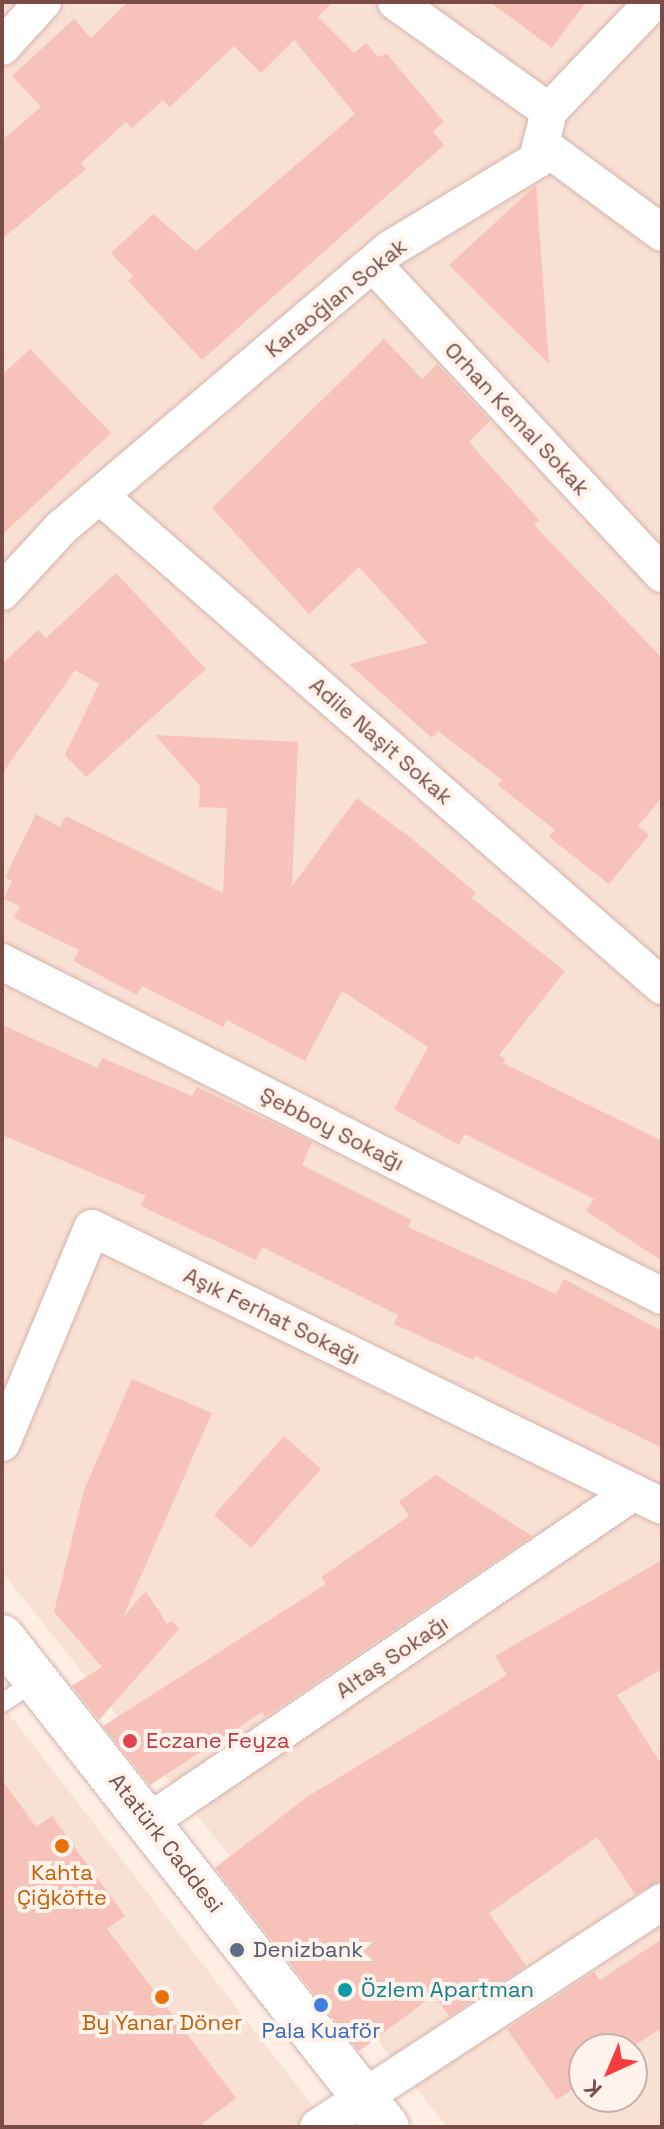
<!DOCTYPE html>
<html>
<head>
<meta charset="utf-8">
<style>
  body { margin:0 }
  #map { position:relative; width:664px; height:2129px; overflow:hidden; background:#feeee4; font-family:"Space Grotesk",sans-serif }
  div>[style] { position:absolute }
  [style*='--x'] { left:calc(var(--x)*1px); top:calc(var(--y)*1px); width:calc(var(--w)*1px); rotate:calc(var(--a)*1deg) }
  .residential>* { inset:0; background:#f9e0d4 }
  .building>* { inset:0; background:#f7c2b9 }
  .roads { filter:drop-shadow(0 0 2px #d4b3ab) drop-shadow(0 0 2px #d4b3ab) }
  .service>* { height:18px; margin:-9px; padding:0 9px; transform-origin:9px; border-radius:9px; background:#fff }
  .minor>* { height:36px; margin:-18px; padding:0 18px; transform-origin:18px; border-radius:18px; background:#fff }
  .tertiary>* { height:44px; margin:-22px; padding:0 22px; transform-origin:22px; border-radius:22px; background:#fff }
  .dots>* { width:22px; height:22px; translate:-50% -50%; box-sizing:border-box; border:4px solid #fff3ec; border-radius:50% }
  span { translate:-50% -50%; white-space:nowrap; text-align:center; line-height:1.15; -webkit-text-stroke:8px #fff3ec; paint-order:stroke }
  .street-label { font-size:22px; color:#7a4c47 }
  .health-label { font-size:22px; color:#be3a42 }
  .left { translate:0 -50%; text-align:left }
  .food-label { font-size:22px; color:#c56008 }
  .service-label { font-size:22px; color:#4e5e75 }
  .culture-label { font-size:22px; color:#0d838f }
  .shop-label { font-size:22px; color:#366cbe }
  .frame { position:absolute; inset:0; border:4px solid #7a4c47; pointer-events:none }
  .north { position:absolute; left:568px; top:2033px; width:80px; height:80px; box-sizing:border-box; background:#fff3ec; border:2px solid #cab0aa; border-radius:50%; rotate:224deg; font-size:22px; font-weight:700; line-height:32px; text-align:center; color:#7a4c47 }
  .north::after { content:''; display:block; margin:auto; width:28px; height:36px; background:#f43d41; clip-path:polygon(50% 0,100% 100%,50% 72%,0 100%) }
</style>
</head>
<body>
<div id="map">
  <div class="residential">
    <i style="clip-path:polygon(evenodd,2px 2px,662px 2px,662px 2127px,447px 2127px,2px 1572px,2px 2px,584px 2049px,632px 2049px,632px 2097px,584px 2097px,584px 2049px)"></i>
    <i style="clip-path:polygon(2px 1705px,329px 2127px,2px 2127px)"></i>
  </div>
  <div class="building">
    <i style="clip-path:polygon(128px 2px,333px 2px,318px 17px,354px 53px,366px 43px,378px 57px,387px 54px,444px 122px,433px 131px,444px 145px,202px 360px,128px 281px,133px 276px,111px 253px,153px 214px,196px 251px,355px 114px,294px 40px,261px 73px,234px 46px,170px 107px,163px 100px,132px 128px,126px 122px,81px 163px,86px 169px,2px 239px,2px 140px,41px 107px,12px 76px,74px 19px,91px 38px)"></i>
    <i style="clip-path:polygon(490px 2px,586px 2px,552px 48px)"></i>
    <i style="clip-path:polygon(536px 185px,549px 364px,449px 265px)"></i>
    <i style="clip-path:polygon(384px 339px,422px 379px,437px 364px,490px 421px,469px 442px,539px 520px,534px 525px,662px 658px,662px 797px,638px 826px,649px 835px,609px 884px,549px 837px,555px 830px,498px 785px,502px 780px,438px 731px,432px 738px,349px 664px,428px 643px,359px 567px,309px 614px,212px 508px)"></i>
    <i style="clip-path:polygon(30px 349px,111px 433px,2px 535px,2px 375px)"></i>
    <i style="clip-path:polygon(116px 573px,206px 669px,86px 777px,65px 755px,99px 684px,75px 670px,2px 774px,2px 664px,38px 630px,46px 638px)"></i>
    <i style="clip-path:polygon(155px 735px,298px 742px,292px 886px,357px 798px,411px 838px,476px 893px,472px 898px,565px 971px,499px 1055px,506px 1059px,503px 1063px,662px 1141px,662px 1261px,586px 1211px,594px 1199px,465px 1134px,459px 1145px,394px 1109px,428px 1047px,342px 991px,305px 1061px,227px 1020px,223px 1027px,142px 986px,137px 995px,73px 961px,79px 950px,14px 918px,20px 906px,4px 899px,12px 881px,5px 877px,36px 814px,60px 827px,66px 816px,223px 893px,227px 808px,199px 807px,200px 786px)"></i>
    <i style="clip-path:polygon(2px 1025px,98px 1068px,102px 1058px,192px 1096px,197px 1087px,312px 1142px,302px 1165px,412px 1220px,408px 1227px,556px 1294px,564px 1279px,662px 1331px,662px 1448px,475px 1356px,473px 1360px,394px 1324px,398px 1315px,262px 1247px,256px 1260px,141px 1206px,146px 1196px,2px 1135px)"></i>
    <i style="clip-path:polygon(132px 1379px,212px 1413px,123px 1617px,146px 1591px,167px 1624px,172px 1621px,179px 1629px,99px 1720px,72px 1686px,102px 1667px,54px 1612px,84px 1490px)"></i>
    <i style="clip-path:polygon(284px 1436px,321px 1469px,251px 1548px,214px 1515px)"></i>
    <i style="clip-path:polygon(436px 1475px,532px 1536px,265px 1717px,262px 1712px,150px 1785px,103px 1726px,326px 1584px,321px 1577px,409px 1516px,399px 1501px)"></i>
    <i style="clip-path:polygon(662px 1560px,662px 1669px,617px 1695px,662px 1765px,662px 1881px,635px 1894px,597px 1837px,489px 1913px,526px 1966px,449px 2016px,434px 1995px,359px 2051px,215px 1868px,307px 1797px,507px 1675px,495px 1656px)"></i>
    <i style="clip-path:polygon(2px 1780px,36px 1827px,52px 1816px,125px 1916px,107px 1929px,236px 2098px,198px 2127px,2px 2127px)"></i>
    <i style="clip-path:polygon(662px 1939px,662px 2028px,629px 2049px,584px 2049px,584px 2081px,557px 2100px,507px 2029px,594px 1972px,600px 1980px)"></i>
  </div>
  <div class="roads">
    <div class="service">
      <i style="--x:2;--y:1703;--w:40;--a:-32.9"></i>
    </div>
    <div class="minor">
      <i style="--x:396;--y:2;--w:188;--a:35.5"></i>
      <i style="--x:2;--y:47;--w:61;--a:-47.7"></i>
      <i style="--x:541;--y:144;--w:150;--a:36.3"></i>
      <i style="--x:373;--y:264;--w:424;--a:47"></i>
      <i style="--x:100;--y:496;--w:746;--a:41.08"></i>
      <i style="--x:2;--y:592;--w:87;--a:-47.3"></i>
      <i style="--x:61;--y:528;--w:431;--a:-40.3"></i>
      <i style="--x:390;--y:249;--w:172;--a:-31.2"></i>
      <i style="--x:537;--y:160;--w:50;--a:-76.2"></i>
      <i style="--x:549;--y:111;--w:151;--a:-46.3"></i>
      <i style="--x:2;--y:962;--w:740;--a:26.84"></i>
      <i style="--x:2;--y:1443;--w:233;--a:-67.3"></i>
      <i style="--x:92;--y:1228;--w:634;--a:26"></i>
      <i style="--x:150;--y:1821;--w:585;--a:-34.21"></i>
      <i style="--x:318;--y:2127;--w:411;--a:-33.2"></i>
    </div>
    <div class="tertiary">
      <i style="--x:2;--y:1637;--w:623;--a:51.84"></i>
    </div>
  </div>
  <div class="dots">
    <i style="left:130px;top:1741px;background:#e0444e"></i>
    <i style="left:62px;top:1846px;background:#e8710a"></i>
    <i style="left:237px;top:1950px;background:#5c6f8a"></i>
    <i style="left:345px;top:1990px;background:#0f9aa8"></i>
    <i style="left:162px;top:1997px;background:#e8710a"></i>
    <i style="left:321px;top:2005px;background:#3f7fe0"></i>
  </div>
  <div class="street-label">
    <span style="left:336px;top:298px;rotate:-39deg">Karaoğlan Sokak</span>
    <span style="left:517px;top:419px;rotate:47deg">Orhan Kemal Sokak</span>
    <span style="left:381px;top:741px;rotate:41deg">Adile Naşit Sokak</span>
    <span style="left:332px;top:1129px;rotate:27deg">Şebboy Sokağı</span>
    <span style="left:272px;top:1316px;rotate:26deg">Aşık Ferhat Sokağı</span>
    <span style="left:392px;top:1657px;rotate:-34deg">Altaş Sokağı</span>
    <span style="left:166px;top:1843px;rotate:52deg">Atatürk Caddesi</span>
  </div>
  <div class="health-label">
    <span class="left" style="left:146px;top:1741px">Eczane Feyza</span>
  </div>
  <div class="food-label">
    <span style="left:62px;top:1885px">Kahta<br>Çiğköfte</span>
    <span style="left:162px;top:2023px">By Yanar Döner</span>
  </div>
  <div class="service-label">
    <span class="left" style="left:253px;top:1950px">Denizbank</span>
  </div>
  <div class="culture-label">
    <span class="left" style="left:361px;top:1990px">Özlem Apartman</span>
  </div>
  <div class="shop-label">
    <span style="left:321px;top:2031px">Pala Kuaför</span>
  </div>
  <div class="frame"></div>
  <div class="north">K</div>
</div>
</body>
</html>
